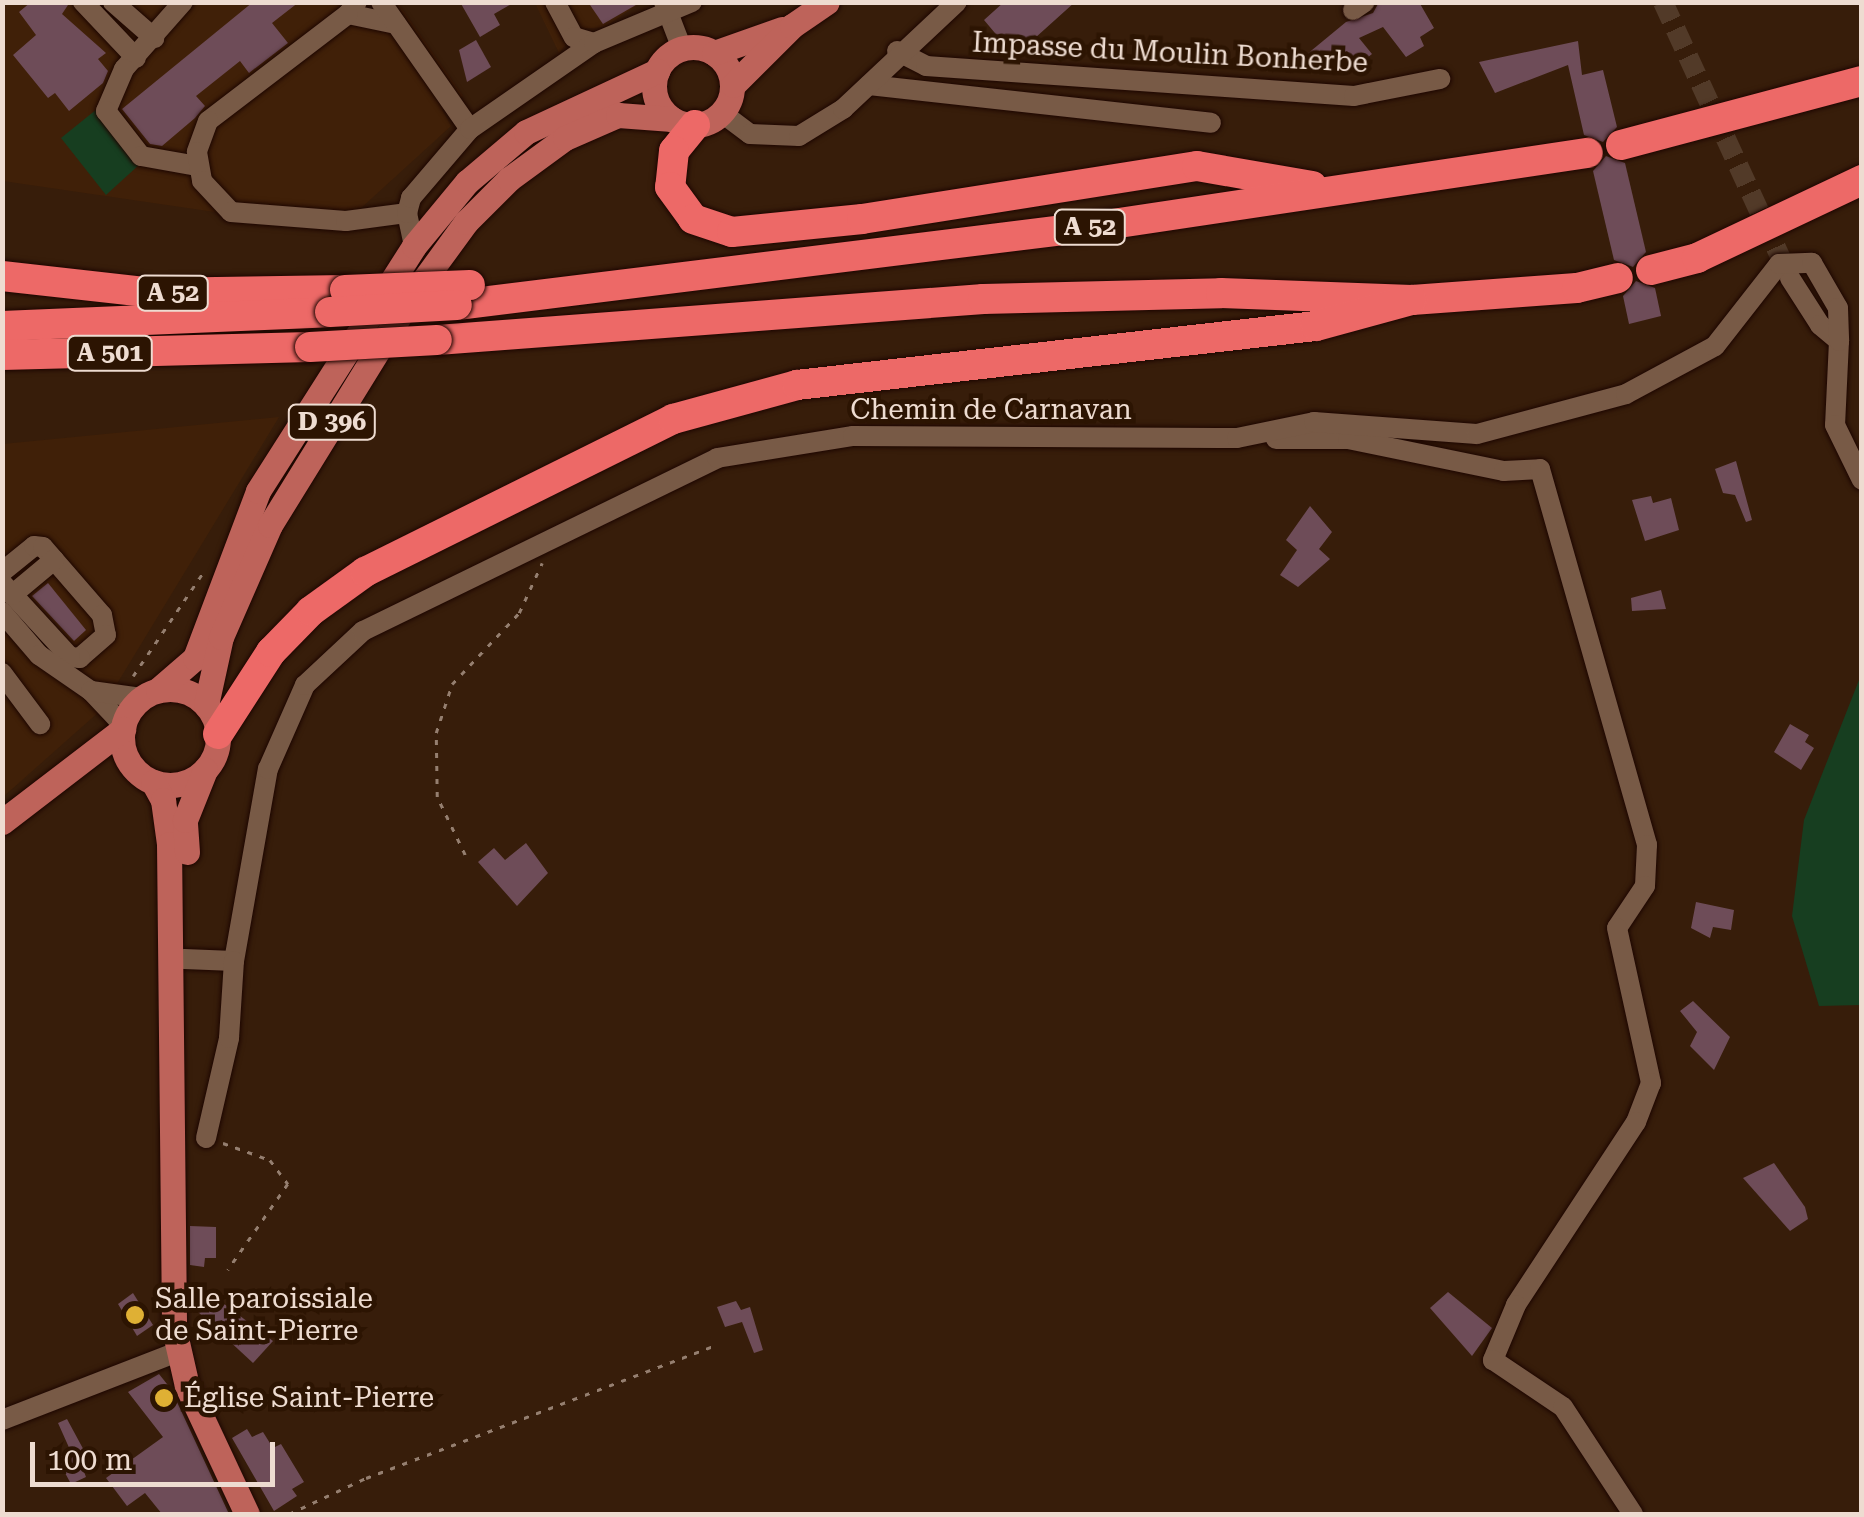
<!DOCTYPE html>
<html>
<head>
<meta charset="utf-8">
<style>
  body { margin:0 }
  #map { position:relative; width:1864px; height:1517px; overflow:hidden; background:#371d0a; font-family:"Roboto Serif",serif }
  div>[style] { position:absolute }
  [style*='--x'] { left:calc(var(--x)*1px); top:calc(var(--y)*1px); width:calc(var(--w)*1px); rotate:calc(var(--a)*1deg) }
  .built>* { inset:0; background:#402008 }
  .green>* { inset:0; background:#173e20 }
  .building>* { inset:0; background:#6e4c58 }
  .minor-tunnel>* { height:20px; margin-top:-10px; transform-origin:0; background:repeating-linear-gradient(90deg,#523a28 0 20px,transparent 0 30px) }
  .path>* { height:2.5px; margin-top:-1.25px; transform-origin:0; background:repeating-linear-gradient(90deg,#957f70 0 5px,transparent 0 13px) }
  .roads { filter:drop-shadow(0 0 2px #1d0600) drop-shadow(0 0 2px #1d0600) }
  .minor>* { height:20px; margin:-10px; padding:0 10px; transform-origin:10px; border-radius:10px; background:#785a46 }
  .major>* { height:25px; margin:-12.5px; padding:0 12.5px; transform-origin:12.5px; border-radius:12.5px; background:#be635a }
  .major>.ring { margin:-12.5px; padding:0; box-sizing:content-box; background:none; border:25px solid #be635a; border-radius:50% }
  .highway>* { height:30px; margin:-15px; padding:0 15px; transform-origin:15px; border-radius:15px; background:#ed6967 }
  .bridges { filter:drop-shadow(0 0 2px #1d0600) drop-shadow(0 0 2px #1d0600) }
  .highway-bridge>* { height:30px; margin:-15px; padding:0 15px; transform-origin:15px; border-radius:15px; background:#ed6967 }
  .dots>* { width:28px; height:28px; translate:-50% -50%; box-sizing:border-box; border:5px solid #2c1402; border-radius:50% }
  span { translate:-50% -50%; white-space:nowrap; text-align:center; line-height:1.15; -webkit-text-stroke:9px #2c1402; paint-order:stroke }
  .shield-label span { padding:2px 8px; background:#2c1402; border:2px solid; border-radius:8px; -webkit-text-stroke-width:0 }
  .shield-label { font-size:25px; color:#eedcd1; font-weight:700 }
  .street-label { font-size:28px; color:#eedcd1 }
  .poi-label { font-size:28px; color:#eedcd1 }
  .left { translate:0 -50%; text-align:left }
  .frame { position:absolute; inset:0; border:5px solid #eedcd1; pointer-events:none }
  .scale { position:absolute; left:30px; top:1442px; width:245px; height:45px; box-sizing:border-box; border:5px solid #eedcd1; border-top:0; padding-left:12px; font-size:30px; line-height:35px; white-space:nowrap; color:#eedcd1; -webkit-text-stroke:8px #2c1402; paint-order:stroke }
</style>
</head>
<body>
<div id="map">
  <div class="built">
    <i style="clip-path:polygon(2px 3px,398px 3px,463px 96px,442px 110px,451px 126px,337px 230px,3px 181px)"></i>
    <i style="clip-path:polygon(535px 3px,640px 3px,605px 27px,578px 29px,559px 53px)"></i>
    <i style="clip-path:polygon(279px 417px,101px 710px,3px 797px,3px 444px)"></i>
  </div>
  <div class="green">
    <i style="clip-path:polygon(97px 109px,140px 164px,106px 195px,61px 138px)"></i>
    <i style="clip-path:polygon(1861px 675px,1861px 1005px,1819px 1006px,1792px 916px,1804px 820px)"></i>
  </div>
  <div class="building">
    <i style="clip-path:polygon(31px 2px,70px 2px,62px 14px,106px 53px,98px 59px,108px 71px,103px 83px,69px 111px,55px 93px,48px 98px,13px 55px,36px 35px,19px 12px)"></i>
    <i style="clip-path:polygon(253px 2px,299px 2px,272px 23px,288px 43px,249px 73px,240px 61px,196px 96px,205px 106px,195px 118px,162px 146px,150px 144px,122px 109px)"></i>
    <i style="clip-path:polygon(460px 2px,515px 2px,494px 14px,500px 25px,480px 37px)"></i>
    <i style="clip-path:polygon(588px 2px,641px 2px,603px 24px)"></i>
    <i style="clip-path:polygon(1004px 2px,1075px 2px,1025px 47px,1015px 35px,1005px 45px,984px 20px)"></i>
    <i style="clip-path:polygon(1379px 2px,1419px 2px,1434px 28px,1420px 37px,1424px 46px,1406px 57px,1383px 27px,1359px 38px,1372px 54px,1358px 65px,1347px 51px,1316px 70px,1306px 55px,1346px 22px,1373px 13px)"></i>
    <i style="clip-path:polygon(476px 40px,491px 67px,467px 82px,459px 50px)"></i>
    <i style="clip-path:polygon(1578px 41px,1582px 75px,1603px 70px,1617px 127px,1603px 142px,1584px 135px,1568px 65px,1495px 93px,1479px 62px)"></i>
    <i style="clip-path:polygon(1606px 156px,1625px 163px,1646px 252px,1633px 267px,1614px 260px,1593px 171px)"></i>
    <i style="clip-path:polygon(1636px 281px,1655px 288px,1661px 316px,1629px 324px,1623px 296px)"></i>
    <i style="clip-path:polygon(1736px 461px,1752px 520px,1746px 522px,1735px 495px,1723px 493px,1715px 469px)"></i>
    <i style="clip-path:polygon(1651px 496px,1653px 503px,1671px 498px,1679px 530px,1645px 541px,1632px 500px)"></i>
    <i style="clip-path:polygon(1310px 506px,1332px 532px,1319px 549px,1330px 559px,1298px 587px,1280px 575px,1297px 550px,1286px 540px)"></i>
    <i style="clip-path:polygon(48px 583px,86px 630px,74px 641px,32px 596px)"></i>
    <i style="clip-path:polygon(1661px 590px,1666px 609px,1632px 611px,1631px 598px)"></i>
    <i style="clip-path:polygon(1790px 724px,1809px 735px,1805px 742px,1814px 748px,1801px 770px,1774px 752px)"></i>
    <i style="clip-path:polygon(526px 843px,548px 873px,517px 906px,478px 862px,494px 848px,505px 860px)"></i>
    <i style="clip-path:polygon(1696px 902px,1734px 910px,1731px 930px,1713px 927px,1710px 938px,1691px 928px)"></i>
    <i style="clip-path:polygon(1693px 1001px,1730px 1037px,1714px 1070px,1690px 1046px,1697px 1032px,1680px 1011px)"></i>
    <i style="clip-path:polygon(1774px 1163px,1805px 1207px,1808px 1219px,1790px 1231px,1743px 1178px)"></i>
    <i style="clip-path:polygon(190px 1226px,216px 1227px,216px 1258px,205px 1258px,204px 1267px,190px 1265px)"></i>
    <i style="clip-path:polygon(1448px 1292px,1492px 1328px,1472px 1356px,1430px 1308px)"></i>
    <i style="clip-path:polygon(133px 1293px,153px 1325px,137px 1336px,118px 1304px)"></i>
    <i style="clip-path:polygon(211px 1294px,273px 1341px,253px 1363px,197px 1311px)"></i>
    <i style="clip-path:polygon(736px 1301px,741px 1310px,750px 1307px,763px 1350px,754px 1353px,742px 1322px,725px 1327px,717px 1307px)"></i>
    <i style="clip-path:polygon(159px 1374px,171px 1389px,229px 1514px,162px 1514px,145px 1493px,127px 1506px,106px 1478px,163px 1437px,128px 1392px)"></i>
    <i style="clip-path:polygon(67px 1419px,87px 1456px,81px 1464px,86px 1477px,71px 1484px,57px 1458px,71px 1452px,58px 1423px)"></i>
    <i style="clip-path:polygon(247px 1429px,252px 1437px,263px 1432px,273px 1448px,281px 1444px,304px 1482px,292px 1489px,297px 1496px,274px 1511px,232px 1438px)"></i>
  </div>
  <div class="minor-tunnel">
    <i style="--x:1663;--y:2;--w:304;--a:65.3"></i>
  </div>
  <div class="path">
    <i style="--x:133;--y:676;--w:127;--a:-55.9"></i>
    <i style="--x:465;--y:855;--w:64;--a:-115.8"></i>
    <i style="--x:437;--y:797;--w:64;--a:-90.9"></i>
    <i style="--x:436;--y:733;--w:52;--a:-71.9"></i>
    <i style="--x:452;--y:684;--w:98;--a:-46.7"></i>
    <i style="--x:519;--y:613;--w:55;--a:-65.3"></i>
    <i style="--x:223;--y:1143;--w:50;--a:19.9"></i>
    <i style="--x:270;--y:1160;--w:30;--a:53"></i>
    <i style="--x:288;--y:1184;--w:105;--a:124.9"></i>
    <i style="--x:289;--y:1514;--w:85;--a:-25.1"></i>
    <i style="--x:366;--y:1478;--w:374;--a:-20.8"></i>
  </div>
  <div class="roads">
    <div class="minor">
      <i style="--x:83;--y:2;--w:77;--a:46.6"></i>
      <i style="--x:113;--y:2;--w:55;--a:41.3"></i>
      <i style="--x:183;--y:2;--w:89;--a:131.4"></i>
      <i style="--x:124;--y:69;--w:46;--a:113.2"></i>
      <i style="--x:106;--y:111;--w:57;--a:52.1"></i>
      <i style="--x:141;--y:156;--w:58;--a:10"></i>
      <i style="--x:357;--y:2;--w:15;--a:127"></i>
      <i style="--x:348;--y:14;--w:49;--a:11.8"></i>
      <i style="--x:381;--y:2;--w:155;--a:55"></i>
      <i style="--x:555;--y:2;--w:40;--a:62"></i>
      <i style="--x:574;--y:37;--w:21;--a:17"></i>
      <i style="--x:664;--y:2;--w:50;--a:69"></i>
      <i style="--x:1353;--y:10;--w:14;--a:-34"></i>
      <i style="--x:348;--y:14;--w:176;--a:142.6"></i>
      <i style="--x:208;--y:121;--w:33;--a:110"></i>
      <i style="--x:197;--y:152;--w:29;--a:80"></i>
      <i style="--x:202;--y:181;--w:42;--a:46.9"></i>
      <i style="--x:231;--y:212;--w:115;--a:4.5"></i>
      <i style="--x:346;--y:221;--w:62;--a:-7.5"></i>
      <i style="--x:897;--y:51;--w:33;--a:27"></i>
      <i style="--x:926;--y:66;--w:429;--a:4"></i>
      <i style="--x:1354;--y:96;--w:88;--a:-11.2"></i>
      <i style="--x:869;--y:85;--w:344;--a:6.3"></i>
      <i style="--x:722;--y:113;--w:35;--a:37"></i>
      <i style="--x:750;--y:134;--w:49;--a:2.3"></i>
      <i style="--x:799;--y:136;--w:52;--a:-31.5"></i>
      <i style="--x:843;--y:109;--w:156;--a:-43.2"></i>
      <i style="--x:414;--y:246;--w:34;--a:-102"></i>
      <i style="--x:407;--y:213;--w:16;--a:-75"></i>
      <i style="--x:411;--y:198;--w:91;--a:-49.5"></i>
      <i style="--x:470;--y:129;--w:151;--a:-34.7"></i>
      <i style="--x:594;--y:43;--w:106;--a:-22.7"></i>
      <i style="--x:1790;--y:278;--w:56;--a:57.4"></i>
      <i style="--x:1820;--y:325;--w:25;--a:40"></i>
      <i style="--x:1839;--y:341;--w:84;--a:92.7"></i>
      <i style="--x:1835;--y:425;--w:61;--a:63.9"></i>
      <i style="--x:1276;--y:439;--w:72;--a:0"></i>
      <i style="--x:1348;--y:439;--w:159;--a:11.6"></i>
      <i style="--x:1504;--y:471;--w:36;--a:-3"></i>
      <i style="--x:1540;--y:469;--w:391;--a:74.1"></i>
      <i style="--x:1647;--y:845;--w:41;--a:92.8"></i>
      <i style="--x:1645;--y:886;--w:50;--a:123.7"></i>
      <i style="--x:1617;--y:928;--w:159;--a:77.6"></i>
      <i style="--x:1651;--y:1083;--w:42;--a:111"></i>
      <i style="--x:1636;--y:1122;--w:219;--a:123.3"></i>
      <i style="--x:1516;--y:1305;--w:60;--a:112.7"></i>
      <i style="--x:1493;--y:1360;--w:84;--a:33.9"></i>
      <i style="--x:1563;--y:1407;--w:128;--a:56.8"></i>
      <i style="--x:2;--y:572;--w:41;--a:-39.1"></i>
      <i style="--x:34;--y:546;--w:9;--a:6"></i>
      <i style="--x:43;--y:547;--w:90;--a:49.1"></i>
      <i style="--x:102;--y:615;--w:20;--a:79"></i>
      <i style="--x:106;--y:635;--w:35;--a:139"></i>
      <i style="--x:80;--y:658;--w:10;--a:-174"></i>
      <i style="--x:70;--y:657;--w:100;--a:-132.6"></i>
      <i style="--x:12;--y:595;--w:55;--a:-39.8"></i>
      <i style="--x:2;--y:612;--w:57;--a:49.3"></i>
      <i style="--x:39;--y:655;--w:63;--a:34.7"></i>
      <i style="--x:91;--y:691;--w:47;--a:46.7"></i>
      <i style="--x:2;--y:673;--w:64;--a:53.3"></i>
      <i style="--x:91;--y:691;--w:51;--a:7.8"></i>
      <i style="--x:184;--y:959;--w:50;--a:2.3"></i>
      <i style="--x:234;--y:961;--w:195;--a:-80"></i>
      <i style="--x:268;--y:769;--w:92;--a:-66.2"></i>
      <i style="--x:305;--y:685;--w:79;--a:-43"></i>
      <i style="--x:363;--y:631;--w:394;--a:-26"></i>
      <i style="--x:717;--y:458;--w:138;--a:-9.2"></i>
      <i style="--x:853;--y:436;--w:384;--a:0.3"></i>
      <i style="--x:1237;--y:438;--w:79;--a:-11.7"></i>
      <i style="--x:1314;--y:422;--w:163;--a:4.2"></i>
      <i style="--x:1477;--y:434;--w:154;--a:-15"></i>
      <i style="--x:1626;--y:394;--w:101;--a:-28.3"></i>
      <i style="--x:1715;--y:346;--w:104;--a:-52"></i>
      <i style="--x:1779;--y:264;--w:33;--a:-2"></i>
      <i style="--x:1812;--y:263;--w:52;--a:60"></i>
      <i style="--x:1838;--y:308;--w:33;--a:88"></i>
      <i style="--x:206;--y:1138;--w:103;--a:-77"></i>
      <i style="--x:229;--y:1038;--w:77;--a:-86.3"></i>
      <i style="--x:2;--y:1420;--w:188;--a:-21.2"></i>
    </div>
    <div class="major">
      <i class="ring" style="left:654px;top:47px;width:53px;height:53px"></i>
      <i style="--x:714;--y:53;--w:72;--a:-19.4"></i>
      <i style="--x:733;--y:85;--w:83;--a:-45"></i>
      <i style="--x:792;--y:26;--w:42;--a:-34.4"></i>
      <i class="ring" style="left:122px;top:689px;width:71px;height:71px"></i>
      <i style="--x:158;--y:690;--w:49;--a:-40.9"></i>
      <i style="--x:195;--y:658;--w:178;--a:-69.3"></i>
      <i style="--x:258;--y:491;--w:290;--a:-57.5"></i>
      <i style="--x:414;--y:246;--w:83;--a:-50.4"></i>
      <i style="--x:467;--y:182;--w:77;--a:-40.3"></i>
      <i style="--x:526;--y:132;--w:145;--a:-25"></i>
      <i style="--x:206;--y:705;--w:70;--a:-77.6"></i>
      <i style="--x:221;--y:637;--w:122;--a:-66.4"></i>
      <i style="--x:270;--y:525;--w:261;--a:-58.3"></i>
      <i style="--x:407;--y:303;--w:100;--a:-53.9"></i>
      <i style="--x:466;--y:222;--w:61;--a:-45"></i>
      <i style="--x:509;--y:179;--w:69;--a:-36.2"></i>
      <i style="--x:565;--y:138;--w:58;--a:-23.5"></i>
      <i style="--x:618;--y:115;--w:54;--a:4.2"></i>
      <i style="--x:153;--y:782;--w:21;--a:61"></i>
      <i style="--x:163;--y:800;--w:44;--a:82.2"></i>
      <i style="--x:169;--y:844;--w:485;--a:89.4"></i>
      <i style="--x:174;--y:1329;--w:58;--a:77.2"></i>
      <i style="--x:187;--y:1386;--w:141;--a:64.9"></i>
      <i style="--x:2;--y:822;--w:153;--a:-37.5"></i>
      <i style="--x:187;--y:852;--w:32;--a:-94"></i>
      <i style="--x:185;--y:820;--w:54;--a:-68.2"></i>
    </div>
    <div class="highway">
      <i style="--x:695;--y:125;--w:33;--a:129"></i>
      <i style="--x:674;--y:151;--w:36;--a:96"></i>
      <i style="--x:670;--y:187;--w:39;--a:54"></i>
      <i style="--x:693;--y:219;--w:41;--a:18.4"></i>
      <i style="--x:732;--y:232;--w:131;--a:-5.7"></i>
      <i style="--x:862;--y:219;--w:339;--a:-9"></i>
      <i style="--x:1197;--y:166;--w:117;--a:9.9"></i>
      <i style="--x:1621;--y:145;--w:249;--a:-14.9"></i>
      <i style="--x:1651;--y:270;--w:48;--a:-14.6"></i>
      <i style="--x:1697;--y:258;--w:183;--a:-25.3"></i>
      <i style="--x:2;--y:276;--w:152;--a:6.4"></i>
      <i style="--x:153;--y:293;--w:192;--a:-0.9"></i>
      <i style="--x:457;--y:305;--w:660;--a:-7.05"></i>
      <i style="--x:1112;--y:224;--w:481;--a:-8.5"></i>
      <i style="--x:2;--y:326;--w:328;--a:-2.4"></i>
      <i style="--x:437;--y:340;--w:548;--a:-4.29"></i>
      <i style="--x:983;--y:299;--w:238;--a:-1.4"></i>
      <i style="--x:1221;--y:293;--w:191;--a:2.1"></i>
      <i style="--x:1412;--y:300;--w:165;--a:-4.2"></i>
      <i style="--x:1577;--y:288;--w:42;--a:-13.7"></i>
      <i style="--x:2;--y:355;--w:308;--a:-1.5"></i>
      <i style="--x:218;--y:734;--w:98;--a:-57.1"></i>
      <i style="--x:271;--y:652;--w:57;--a:-45.7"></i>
      <i style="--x:311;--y:611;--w:67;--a:-35.8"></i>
      <i style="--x:365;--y:572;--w:344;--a:-26.4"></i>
      <i style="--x:673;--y:419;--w:129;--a:-15.3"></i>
      <i style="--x:797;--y:385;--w:522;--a:-6.49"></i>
      <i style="--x:1316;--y:326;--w:99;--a:-15.2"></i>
    </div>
  </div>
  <div class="bridges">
    <div class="highway-bridge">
      <i style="--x:345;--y:290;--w:125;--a:-2.3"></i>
      <i style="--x:330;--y:312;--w:127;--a:-3.2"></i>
      <i style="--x:310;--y:347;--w:127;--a:-3.2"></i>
    </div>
  </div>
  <div class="dots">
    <i style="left:135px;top:1315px;background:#dfb034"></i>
    <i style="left:164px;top:1398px;background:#dfb034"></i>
  </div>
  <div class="shield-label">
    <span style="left:1090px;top:227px">A 52</span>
    <span style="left:173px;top:293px">A 52</span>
    <span style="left:110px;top:353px">A 501</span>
    <span style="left:332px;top:422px">D 396</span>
  </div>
  <div class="street-label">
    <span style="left:1170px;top:53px;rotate:3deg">Impasse du Moulin Bonherbe</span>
    <span style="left:991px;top:410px">Chemin de Carnavan</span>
  </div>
  <div class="poi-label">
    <span class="left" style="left:155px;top:1315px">Salle paroissiale<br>de Saint-Pierre</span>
    <span class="left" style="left:184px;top:1398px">Église Saint-Pierre</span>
  </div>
  <div class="frame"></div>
  <div class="scale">100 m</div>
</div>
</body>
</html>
